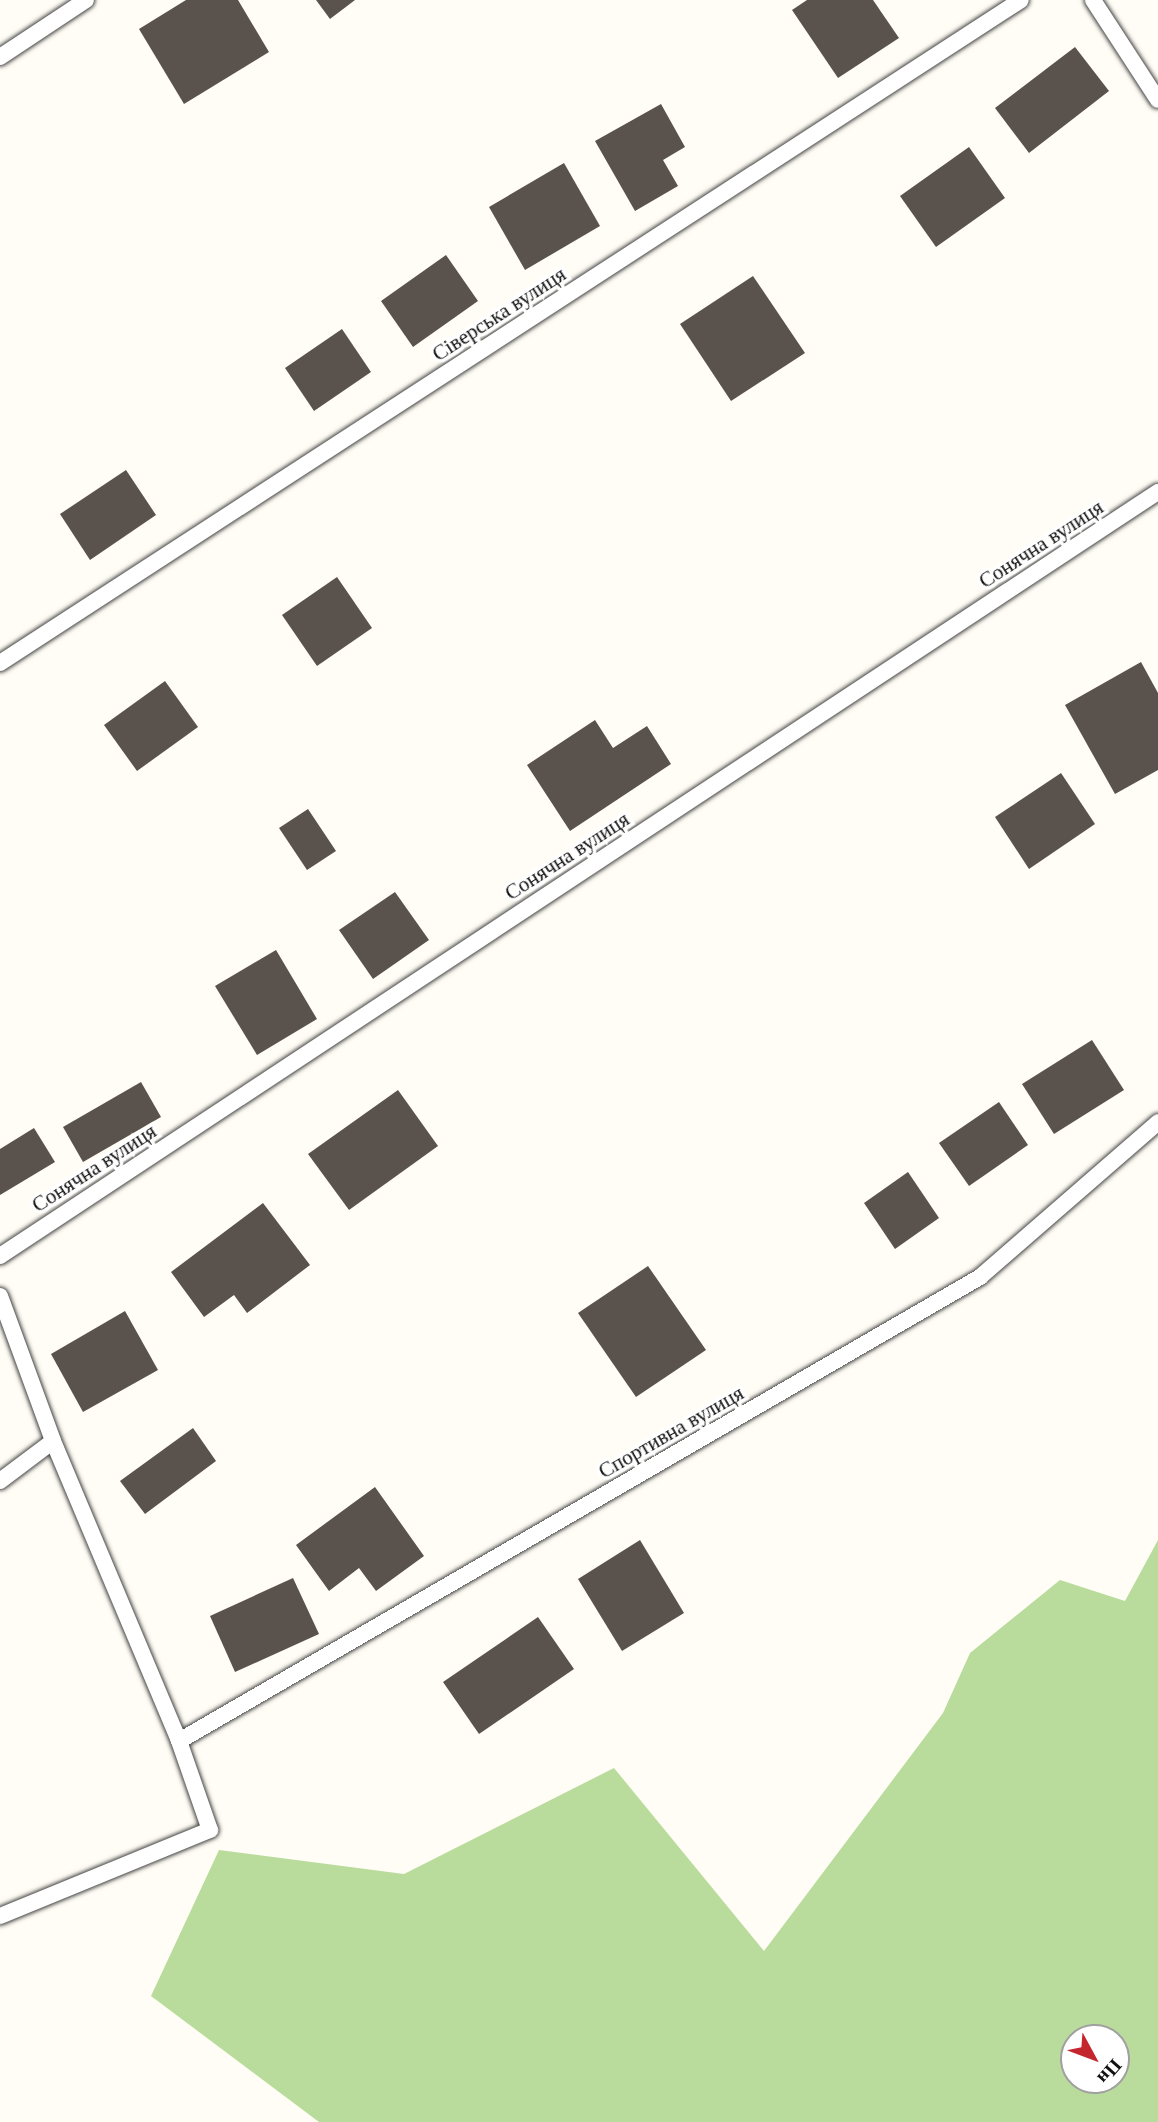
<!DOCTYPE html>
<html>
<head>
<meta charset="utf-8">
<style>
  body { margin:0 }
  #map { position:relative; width:1158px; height:2122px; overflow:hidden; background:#fffdf5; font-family:Georgia,serif }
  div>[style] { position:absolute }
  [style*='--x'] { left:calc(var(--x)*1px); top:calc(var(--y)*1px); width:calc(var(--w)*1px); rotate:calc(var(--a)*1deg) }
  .forest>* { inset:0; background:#b9dc9c }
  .building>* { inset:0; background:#5a524d }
  .roads { filter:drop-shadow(0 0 2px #444) drop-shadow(0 0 2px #444) }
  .service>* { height:16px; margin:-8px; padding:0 8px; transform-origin:8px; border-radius:8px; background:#fff }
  span { translate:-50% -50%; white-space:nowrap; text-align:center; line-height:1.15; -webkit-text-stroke:7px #fff; paint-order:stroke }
  .street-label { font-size:21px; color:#111 }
  .north { position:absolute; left:1060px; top:2024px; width:70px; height:70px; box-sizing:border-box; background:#fff; border:2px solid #a0a0a0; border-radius:50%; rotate:131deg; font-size:19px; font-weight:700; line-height:28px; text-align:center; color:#111 }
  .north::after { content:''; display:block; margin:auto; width:24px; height:32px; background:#c4262e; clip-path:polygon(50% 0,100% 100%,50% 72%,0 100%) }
</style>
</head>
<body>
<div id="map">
  <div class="forest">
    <i style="clip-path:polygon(evenodd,1158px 1540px,1158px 2122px,319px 2122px,151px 1996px,219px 1850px,404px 1874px,614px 1768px,764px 1951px,943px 1713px,970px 1653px,1060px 1580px,1125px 1601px,1158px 1540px,1074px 2038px,1116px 2038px,1116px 2080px,1074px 2080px,1074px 2038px)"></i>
  </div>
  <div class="building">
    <i style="clip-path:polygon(186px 0,238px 0,269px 52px,184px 104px,139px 29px)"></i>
    <i style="clip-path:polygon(316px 0,355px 0,330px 19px)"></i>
    <i style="clip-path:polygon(807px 0,873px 0,899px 38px,838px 78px,792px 10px)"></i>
    <i style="clip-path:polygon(1075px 47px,1109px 91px,1029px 153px,995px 108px)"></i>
    <i style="clip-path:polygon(661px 104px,685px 147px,663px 160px,678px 186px,635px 211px,595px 141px)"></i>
    <i style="clip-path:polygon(969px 147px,1005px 198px,936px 247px,900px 196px)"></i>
    <i style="clip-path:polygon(564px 163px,600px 226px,525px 270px,489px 207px)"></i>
    <i style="clip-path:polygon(446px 255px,478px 301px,413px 347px,381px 301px)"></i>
    <i style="clip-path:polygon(753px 276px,805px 353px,731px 401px,680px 324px)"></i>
    <i style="clip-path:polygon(342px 329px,371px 372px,314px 411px,285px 368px)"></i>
    <i style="clip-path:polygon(126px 470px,156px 515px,90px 560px,60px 514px)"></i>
    <i style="clip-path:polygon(337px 577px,372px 628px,317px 666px,282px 615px)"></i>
    <i style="clip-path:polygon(1141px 662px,1158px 693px,1158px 770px,1115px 794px,1065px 705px)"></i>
    <i style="clip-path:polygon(165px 681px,198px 727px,137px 771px,104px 725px)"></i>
    <i style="clip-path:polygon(595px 720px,613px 748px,647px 726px,671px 764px,570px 831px,527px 765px)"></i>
    <i style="clip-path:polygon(1061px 773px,1095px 824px,1029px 869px,995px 817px)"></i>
    <i style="clip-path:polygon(308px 809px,336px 851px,307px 870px,279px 828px)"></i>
    <i style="clip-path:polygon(395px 892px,429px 940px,373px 979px,339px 930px)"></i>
    <i style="clip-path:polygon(276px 950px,317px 1019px,257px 1055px,215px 986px)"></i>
    <i style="clip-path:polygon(1092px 1040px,1124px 1090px,1054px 1134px,1022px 1084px)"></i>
    <i style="clip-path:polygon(141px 1082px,161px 1117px,83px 1162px,63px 1127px)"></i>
    <i style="clip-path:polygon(398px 1090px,438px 1146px,349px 1210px,308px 1154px)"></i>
    <i style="clip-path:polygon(999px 1102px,1028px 1145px,969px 1186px,939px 1143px)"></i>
    <i style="clip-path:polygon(34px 1128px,55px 1162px,0 1195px,0 1149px)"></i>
    <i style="clip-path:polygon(908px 1172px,939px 1218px,895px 1249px,864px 1203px)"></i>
    <i style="clip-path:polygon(263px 1203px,310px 1265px,247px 1313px,234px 1295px,204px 1317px,171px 1272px)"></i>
    <i style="clip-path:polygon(648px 1266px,706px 1350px,636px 1397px,578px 1313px)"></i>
    <i style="clip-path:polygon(125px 1311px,158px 1370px,83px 1412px,51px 1354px)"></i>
    <i style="clip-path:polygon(193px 1428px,216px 1461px,145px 1514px,120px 1481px)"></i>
    <i style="clip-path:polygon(375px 1487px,424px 1556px,376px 1591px,359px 1568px,329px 1591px,296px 1545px)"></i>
    <i style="clip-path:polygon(640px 1540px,684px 1613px,622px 1651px,578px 1579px)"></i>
    <i style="clip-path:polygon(293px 1578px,319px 1634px,235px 1672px,210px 1616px)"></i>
    <i style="clip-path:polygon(538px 1617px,574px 1669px,479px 1734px,443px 1682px)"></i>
  </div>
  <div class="roads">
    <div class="service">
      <i style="--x:1093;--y:0;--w:119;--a:57"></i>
      <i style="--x:0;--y:57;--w:103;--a:-33.5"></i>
      <i style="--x:0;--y:663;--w:1217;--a:-33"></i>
      <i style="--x:0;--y:1256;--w:1387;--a:-33.42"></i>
      <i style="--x:0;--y:1296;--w:154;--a:69.9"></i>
      <i style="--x:0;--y:1481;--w:66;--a:-37"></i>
      <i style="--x:53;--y:1441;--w:325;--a:67.2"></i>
      <i style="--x:179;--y:1741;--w:94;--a:70.8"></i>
      <i style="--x:210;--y:1830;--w:227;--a:157.7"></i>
      <i style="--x:179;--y:1741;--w:926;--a:-30.08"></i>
      <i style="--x:980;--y:1277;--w:236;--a:-41"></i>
    </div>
  </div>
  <div class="street-label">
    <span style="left:499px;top:314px;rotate:-33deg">Сіверська вулиця</span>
    <span style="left:1041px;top:544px;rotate:-33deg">Сонячна вулиця</span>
    <span style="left:567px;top:856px;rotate:-33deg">Сонячна вулиця</span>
    <span style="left:94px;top:1168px;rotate:-33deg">Сонячна вулиця</span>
    <span style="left:671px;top:1432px;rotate:-30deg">Спортивна вулиця</span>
  </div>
  <div class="north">Пн</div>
</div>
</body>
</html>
